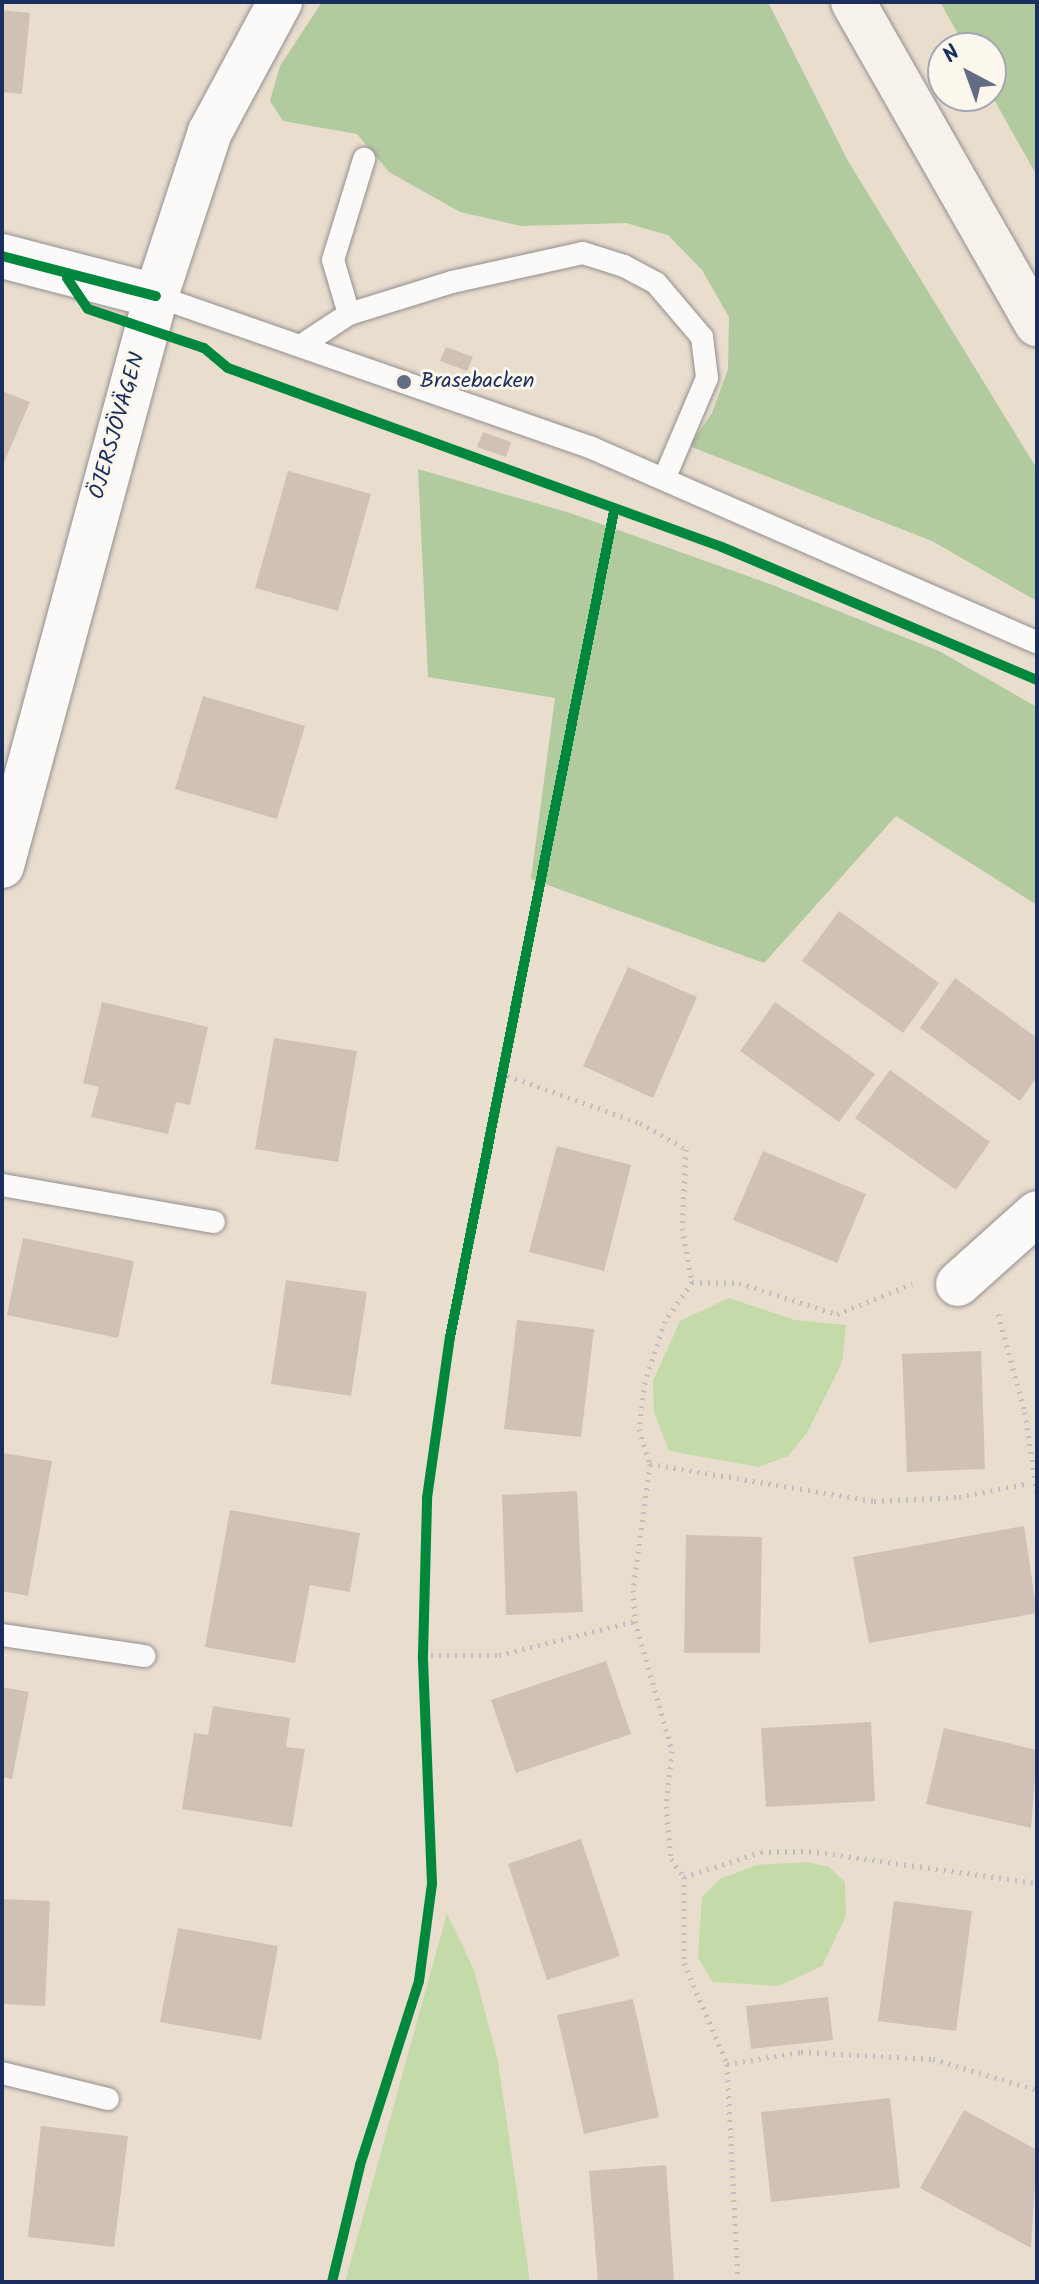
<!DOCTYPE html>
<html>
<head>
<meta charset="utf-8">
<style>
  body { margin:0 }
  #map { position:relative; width:1039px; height:2284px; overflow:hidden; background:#e9ddce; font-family:Kalam,sans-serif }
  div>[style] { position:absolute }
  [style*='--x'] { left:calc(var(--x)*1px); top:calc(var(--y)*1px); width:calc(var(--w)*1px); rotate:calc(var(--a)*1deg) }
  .green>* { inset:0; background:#c4dba9 }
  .forest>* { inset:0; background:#b1ca9e }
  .building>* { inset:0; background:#d0c1b4 }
  .path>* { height:5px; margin-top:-2.5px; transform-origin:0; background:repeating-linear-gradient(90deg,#bfbec1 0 2px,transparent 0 8px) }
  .roads { filter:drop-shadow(0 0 2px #938f90) drop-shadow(0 0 2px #938f90) }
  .lane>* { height:22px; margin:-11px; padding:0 11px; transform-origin:11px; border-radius:11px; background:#fcfaf8 }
  .street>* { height:44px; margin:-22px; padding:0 22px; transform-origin:22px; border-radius:22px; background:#fcfaf8 }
  .secondary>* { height:44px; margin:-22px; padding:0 22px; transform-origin:22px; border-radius:22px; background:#f6f1ea }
  .cycleway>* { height:10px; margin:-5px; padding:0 5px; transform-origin:5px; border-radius:5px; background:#00873e }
  .dots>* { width:22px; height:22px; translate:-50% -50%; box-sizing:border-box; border:4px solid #fbf7ec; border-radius:50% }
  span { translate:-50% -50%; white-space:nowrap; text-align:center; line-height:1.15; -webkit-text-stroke:6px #fbf7ec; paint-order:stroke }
  .poi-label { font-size:22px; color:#1b2f5e }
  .left { translate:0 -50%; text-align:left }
  .street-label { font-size:22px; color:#1b2f5e }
  .frame { position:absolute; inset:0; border:4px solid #1b2f5e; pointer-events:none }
  .north { position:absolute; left:927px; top:32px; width:80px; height:80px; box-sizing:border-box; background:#fbf7ec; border:2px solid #a1a7b3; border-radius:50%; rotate:319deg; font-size:22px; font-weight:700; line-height:32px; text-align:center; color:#1b2f5e }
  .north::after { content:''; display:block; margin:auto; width:28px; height:36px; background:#636c85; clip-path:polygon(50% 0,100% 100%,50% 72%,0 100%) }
</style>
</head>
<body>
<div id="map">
  <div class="green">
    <i style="clip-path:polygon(729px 1298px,795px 1320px,846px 1325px,842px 1363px,807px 1433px,788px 1456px,759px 1467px,669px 1451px,654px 1412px,653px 1381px,680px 1321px)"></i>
    <i style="clip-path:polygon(808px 1862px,829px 1867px,845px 1882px,846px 1916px,822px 1966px,779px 1986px,712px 1982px,698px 1957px,702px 1897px,720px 1879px,757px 1865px)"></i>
    <i style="clip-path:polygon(447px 1913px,474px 1970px,498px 2061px,530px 2282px,345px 2282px)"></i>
  </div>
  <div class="forest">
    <i style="clip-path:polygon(322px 2px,768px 2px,848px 161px,1037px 469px,1037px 601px,932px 541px,689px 446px,712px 413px,728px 369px,729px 317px,702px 270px,668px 235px,626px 223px,521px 226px,460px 212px,389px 172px,357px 134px,283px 121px,270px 101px,280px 66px)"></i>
    <i style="clip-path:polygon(940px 2px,1037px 2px,1037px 176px,991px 94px,991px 48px,966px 48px)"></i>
    <i style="clip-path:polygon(418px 469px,570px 513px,770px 584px,939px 651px,1037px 707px,1037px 905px,896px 816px,764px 963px,531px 879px,555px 698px,428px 677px)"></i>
  </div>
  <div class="building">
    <i style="clip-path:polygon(2px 10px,30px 13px,22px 94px,2px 92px)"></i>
    <i style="clip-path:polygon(446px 347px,473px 357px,467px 371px,440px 361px)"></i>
    <i style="clip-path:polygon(2px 391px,30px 402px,2px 467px)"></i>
    <i style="clip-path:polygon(483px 432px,511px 442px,506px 457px,477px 447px)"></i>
    <i style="clip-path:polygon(288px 471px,371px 494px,338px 611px,255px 588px)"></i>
    <i style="clip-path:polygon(203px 696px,305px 726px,277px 819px,175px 789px)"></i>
    <i style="clip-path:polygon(839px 911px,939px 983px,903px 1033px,802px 961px)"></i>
    <i style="clip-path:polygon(628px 967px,697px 997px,653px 1098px,583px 1066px)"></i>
    <i style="clip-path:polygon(955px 978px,1037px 1038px,1037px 1077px,1020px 1101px,920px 1028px)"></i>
    <i style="clip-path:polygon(102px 1002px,208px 1027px,190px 1105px,176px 1102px,168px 1134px,91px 1117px,99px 1087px,83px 1083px)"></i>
    <i style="clip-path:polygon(775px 1002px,875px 1074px,839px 1122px,740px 1051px)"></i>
    <i style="clip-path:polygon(274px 1038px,357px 1051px,338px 1162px,255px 1149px)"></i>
    <i style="clip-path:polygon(890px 1070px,990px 1142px,956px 1190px,855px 1118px)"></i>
    <i style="clip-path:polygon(557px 1146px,631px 1165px,604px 1271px,529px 1252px)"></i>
    <i style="clip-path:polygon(763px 1151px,866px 1194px,837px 1263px,733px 1220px)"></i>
    <i style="clip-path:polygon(23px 1238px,134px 1261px,118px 1338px,7px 1315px)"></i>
    <i style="clip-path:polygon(286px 1280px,367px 1292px,351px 1396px,271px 1384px)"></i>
    <i style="clip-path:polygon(517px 1320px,594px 1329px,581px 1437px,504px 1429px)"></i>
    <i style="clip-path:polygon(981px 1351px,985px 1469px,907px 1472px,902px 1354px)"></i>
    <i style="clip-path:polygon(2px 1453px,52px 1461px,28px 1596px,2px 1591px)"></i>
    <i style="clip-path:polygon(577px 1491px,583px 1612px,506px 1615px,502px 1495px)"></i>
    <i style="clip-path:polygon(230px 1510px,360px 1533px,350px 1592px,310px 1585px,295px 1663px,205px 1647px)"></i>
    <i style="clip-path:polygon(1024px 1526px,1037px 1613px,869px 1643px,853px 1557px)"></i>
    <i style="clip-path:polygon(686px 1535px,762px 1537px,760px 1653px,684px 1653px)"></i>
    <i style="clip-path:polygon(606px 1661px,631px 1734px,516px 1773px,491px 1700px)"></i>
    <i style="clip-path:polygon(2px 1687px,29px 1692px,12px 1779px,2px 1777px)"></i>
    <i style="clip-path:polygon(213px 1706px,290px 1718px,286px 1747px,305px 1749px,292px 1827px,182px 1809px,194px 1733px,208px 1735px)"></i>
    <i style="clip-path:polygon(871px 1722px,875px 1801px,766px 1807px,761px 1728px)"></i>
    <i style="clip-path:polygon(944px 1728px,1037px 1750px,1031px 1828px,926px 1804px)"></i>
    <i style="clip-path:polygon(581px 1839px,620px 1956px,547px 1980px,508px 1864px)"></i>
    <i style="clip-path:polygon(2px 1899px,50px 1901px,45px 2006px,2px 2004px)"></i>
    <i style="clip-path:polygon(894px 1901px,972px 1911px,956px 2031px,878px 2021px)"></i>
    <i style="clip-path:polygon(178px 1928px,278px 1946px,261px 2040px,160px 2022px)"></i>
    <i style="clip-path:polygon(828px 1997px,833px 2040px,751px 2049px,746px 2006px)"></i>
    <i style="clip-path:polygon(633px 1999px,659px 2117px,584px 2134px,557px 2015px)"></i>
    <i style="clip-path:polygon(890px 2098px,900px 2188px,771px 2202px,761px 2112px)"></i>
    <i style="clip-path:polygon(964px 2110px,1037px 2150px,1031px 2248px,920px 2188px)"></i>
    <i style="clip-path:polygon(41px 2126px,128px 2136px,114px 2247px,28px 2237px)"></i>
    <i style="clip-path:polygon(666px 2165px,674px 2282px,598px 2282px,589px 2171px)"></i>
  </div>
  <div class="path">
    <i style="--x:500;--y:1073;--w:149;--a:19.7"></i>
    <i style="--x:640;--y:1123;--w:53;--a:29.5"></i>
    <i style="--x:686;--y:1149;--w:79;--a:92.9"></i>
    <i style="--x:682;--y:1228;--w:55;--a:79.5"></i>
    <i style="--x:692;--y:1282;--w:47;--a:124.7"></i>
    <i style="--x:665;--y:1321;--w:64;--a:108.2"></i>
    <i style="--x:645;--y:1382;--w:47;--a:97.3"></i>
    <i style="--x:639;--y:1429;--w:37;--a:73"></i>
    <i style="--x:650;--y:1464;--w:127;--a:97.7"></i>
    <i style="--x:633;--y:1590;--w:31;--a:86"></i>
    <i style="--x:635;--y:1621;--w:135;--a:74.1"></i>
    <i style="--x:672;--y:1751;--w:55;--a:96.2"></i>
    <i style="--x:666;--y:1806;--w:53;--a:84.6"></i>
    <i style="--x:671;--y:1859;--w:22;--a:54"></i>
    <i style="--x:684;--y:1877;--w:86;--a:90"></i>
    <i style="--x:684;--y:1963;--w:110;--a:66.9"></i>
    <i style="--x:727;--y:2064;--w:218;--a:87.1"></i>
    <i style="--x:692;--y:1282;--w:47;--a:1.2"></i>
    <i style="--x:739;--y:1283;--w:103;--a:17.6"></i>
    <i style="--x:837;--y:1314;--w:81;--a:-21.8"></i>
    <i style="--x:998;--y:1314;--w:102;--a:74.6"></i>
    <i style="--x:1025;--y:1412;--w:83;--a:81.7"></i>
    <i style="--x:650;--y:1464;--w:227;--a:9.4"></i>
    <i style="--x:874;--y:1501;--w:85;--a:-2.7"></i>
    <i style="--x:959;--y:1497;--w:72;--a:-11.2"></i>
    <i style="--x:423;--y:1655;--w:76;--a:0"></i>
    <i style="--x:499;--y:1655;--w:140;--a:-14"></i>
    <i style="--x:684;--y:1877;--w:81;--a:-18"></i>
    <i style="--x:761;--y:1852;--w:48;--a:-1.2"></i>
    <i style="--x:809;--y:1851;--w:230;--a:8"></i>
    <i style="--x:727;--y:2064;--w:75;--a:-9.2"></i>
    <i style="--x:801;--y:2052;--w:132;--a:3"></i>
    <i style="--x:933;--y:2059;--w:109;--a:16.6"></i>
  </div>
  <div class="roads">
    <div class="lane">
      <i style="--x:156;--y:296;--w:462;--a:19.2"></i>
      <i style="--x:592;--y:448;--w:485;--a:23.6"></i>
      <i style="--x:349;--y:314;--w:56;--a:-106.5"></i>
      <i style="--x:333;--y:260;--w:106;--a:-72.9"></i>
      <i style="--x:302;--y:345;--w:56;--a:-33.4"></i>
      <i style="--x:349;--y:314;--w:108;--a:-17.3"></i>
      <i style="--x:452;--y:282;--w:134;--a:-12.5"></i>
      <i style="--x:583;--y:253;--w:43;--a:17.6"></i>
      <i style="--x:624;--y:266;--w:36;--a:28"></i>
      <i style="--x:656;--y:283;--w:71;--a:49.6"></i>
      <i style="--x:702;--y:337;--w:41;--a:83"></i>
      <i style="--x:707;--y:378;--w:108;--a:113"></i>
      <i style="--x:2;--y:1185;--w:215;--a:9.9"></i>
      <i style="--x:2;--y:1635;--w:144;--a:8.4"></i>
      <i style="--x:2;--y:2073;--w:109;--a:13.8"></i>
    </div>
    <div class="street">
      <i style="--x:2;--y:256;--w:159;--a:14.6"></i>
      <i style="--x:2;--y:866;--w:590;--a:-74.88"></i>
      <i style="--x:156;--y:296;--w:173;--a:-71.8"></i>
      <i style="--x:210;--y:132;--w:148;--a:-61.7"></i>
      <i style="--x:958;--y:1284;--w:106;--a:-41.9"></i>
    </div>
    <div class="secondary">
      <i style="--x:853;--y:2;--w:371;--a:60.3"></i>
    </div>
  </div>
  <div class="cycleway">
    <i style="--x:2;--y:256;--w:159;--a:14.6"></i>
    <i style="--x:67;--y:278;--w:37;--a:56"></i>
    <i style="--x:88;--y:309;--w:122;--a:18.6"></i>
    <i style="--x:204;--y:348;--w:31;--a:40"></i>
    <i style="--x:228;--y:368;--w:525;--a:19.92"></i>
    <i style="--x:722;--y:547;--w:342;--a:22.9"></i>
    <i style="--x:332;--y:2282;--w:120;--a:-76.5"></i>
    <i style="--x:360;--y:2165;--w:193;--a:-72.2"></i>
    <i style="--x:419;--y:1981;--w:98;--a:-82.4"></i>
    <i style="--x:432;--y:1884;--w:229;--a:-92.3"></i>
    <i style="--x:423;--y:1655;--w:157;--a:-88.5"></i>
    <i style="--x:427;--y:1498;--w:163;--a:-81.9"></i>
    <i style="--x:450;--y:1337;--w:842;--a:-78.77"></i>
  </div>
  <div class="dots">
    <i style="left:404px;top:382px;background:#636c85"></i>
  </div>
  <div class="poi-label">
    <span class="left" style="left:420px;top:382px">Brasebacken</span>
  </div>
  <div class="street-label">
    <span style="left:118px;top:426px;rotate:-74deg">ÖJERSJÖVÄGEN</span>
  </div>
  <div class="frame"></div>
  <div class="north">N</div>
</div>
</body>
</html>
